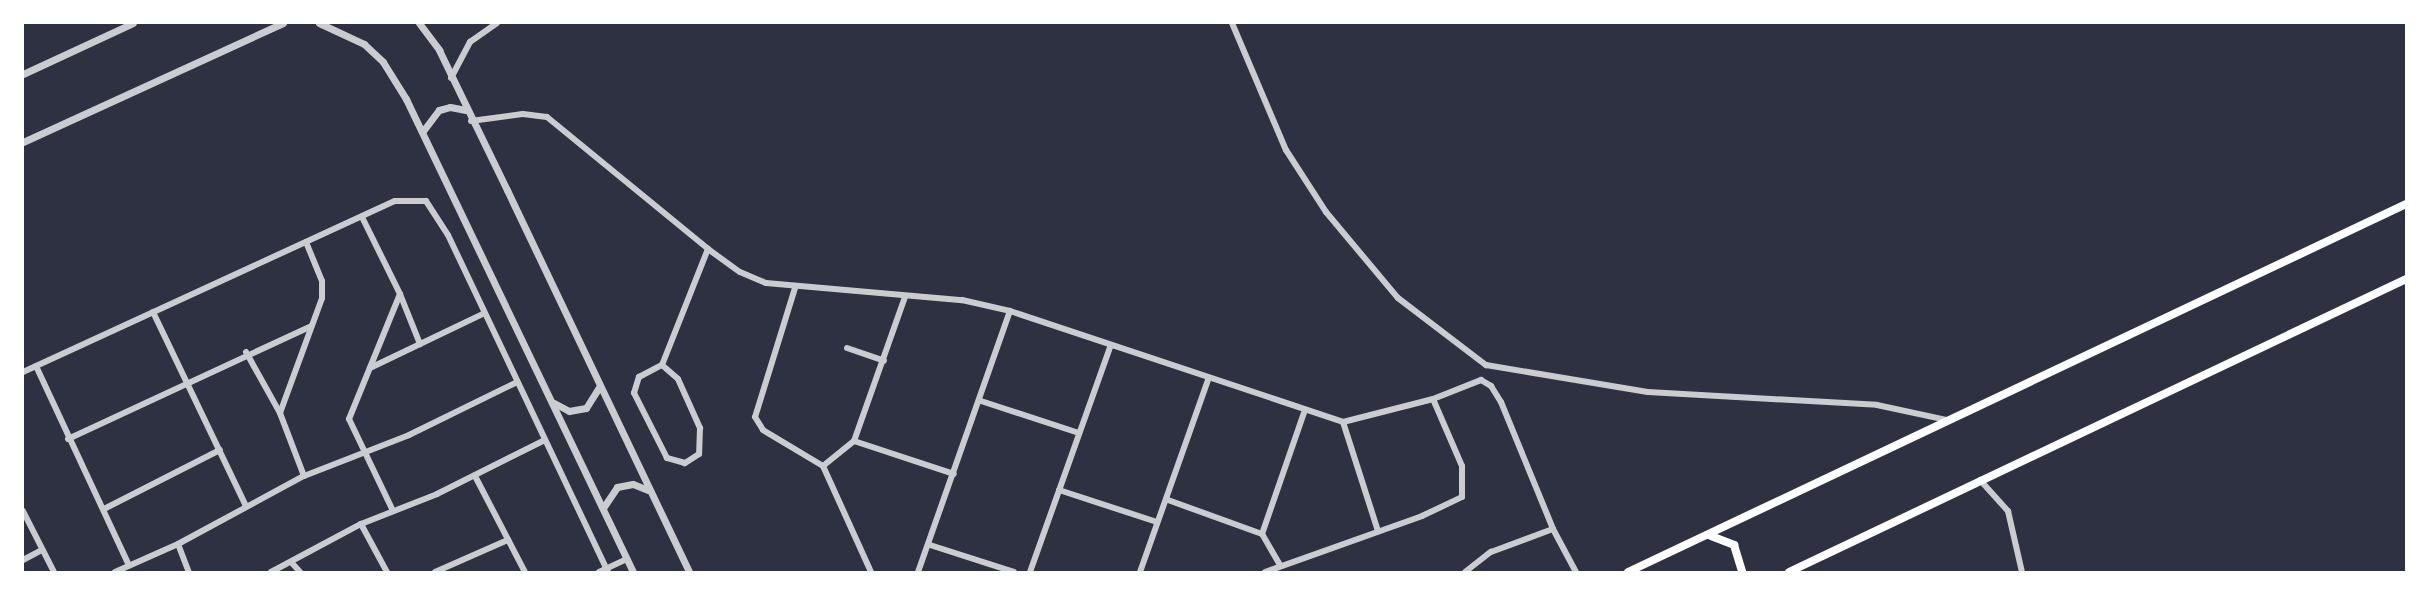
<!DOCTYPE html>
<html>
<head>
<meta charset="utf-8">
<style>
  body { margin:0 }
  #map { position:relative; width:2429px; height:595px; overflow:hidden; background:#2d3142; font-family:Inter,sans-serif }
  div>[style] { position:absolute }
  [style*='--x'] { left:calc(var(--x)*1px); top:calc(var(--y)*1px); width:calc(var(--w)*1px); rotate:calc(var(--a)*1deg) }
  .minor>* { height:6px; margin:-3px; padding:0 3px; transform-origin:3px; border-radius:3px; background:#caccd0 }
  .tertiary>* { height:7px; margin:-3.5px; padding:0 3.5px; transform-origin:3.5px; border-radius:3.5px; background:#caccd0 }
  .secondary>* { height:8px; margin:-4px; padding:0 4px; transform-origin:4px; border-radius:4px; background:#fff }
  span { translate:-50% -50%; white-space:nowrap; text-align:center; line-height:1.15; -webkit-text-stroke:5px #fff; paint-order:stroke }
  .frame { position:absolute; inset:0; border:24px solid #fff; pointer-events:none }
</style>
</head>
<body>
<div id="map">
  <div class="minor">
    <i style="--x:1232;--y:23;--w:138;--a:67"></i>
    <i style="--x:1286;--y:150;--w:74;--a:57.2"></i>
    <i style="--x:1326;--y:212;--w:112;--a:50.1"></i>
    <i style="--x:1398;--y:298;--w:111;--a:37.3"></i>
    <i style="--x:1486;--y:365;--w:164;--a:9.5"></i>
    <i style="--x:1648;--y:392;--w:229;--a:3.2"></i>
    <i style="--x:1877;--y:405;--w:72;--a:12.1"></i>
    <i style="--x:451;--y:78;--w:41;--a:-62.2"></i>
    <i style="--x:470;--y:42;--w:33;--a:-35"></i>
    <i style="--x:471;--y:121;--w:52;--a:-7.7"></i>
    <i style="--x:523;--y:114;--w:24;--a:7"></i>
    <i style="--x:547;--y:117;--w:208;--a:39.3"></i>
    <i style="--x:708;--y:249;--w:39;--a:36"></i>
    <i style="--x:740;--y:272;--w:28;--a:23"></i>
    <i style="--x:766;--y:283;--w:197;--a:5"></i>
    <i style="--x:962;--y:300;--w:49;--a:12.9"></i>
    <i style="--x:1010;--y:311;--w:351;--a:18.4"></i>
    <i style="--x:1343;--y:422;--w:93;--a:-14.3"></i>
    <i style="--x:1433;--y:399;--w:52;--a:-21.6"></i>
    <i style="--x:1481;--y:380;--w:12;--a:31"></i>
    <i style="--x:1491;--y:386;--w:19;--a:58"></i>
    <i style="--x:1501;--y:402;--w:137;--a:67.7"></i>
    <i style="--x:1553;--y:529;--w:49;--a:61.9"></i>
    <i style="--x:362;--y:217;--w:86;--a:63.7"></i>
    <i style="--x:400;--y:294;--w:135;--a:112.2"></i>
    <i style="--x:349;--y:419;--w:102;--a:64.4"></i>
    <i style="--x:795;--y:288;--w:135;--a:107.2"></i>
    <i style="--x:755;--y:417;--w:15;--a:58"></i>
    <i style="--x:763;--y:430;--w:70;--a:31"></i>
    <i style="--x:823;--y:466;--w:116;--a:65.6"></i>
    <i style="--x:400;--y:294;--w:54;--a:68.2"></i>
    <i style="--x:153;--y:312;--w:215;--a:64.4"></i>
    <i style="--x:847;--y:348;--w:39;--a:19"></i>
    <i style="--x:246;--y:352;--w:70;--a:60.9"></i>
    <i style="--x:662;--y:365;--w:21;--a:41"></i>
    <i style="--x:678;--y:379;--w:54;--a:65.8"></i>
    <i style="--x:700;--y:428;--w:26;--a:92"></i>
    <i style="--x:699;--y:454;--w:17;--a:147"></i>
    <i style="--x:685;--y:463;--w:19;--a:-164"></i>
    <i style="--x:667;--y:458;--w:73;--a:-116.9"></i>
    <i style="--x:634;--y:393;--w:17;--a:-73"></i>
    <i style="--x:639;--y:377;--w:26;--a:-28"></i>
    <i style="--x:662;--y:365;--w:125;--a:-68.4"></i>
    <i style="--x:36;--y:366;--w:220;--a:65"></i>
    <i style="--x:370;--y:368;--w:127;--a:-25.6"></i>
    <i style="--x:23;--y:372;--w:409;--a:-24.7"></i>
    <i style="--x:395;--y:201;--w:31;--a:0"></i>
    <i style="--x:426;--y:201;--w:40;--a:57.1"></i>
    <i style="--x:448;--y:235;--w:373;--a:64.6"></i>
    <i style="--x:981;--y:401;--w:103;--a:18.1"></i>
    <i style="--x:1343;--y:422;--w:114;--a:72.2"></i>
    <i style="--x:68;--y:439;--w:268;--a:-24.9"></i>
    <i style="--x:854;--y:441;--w:105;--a:18.3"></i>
    <i style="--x:823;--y:466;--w:40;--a:-39"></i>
    <i style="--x:854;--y:441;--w:153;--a:-70.5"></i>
    <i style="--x:304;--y:476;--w:67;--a:-110.9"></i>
    <i style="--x:280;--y:413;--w:122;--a:-69.9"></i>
    <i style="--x:322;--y:298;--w:17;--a:-90"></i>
    <i style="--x:322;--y:281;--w:42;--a:-112.3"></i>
    <i style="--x:475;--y:476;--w:108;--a:62.5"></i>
    <i style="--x:1980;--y:480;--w:42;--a:47.9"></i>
    <i style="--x:2008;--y:511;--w:63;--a:77.1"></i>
    <i style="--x:1059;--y:490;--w:103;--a:18.1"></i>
    <i style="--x:1168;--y:500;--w:100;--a:19.9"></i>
    <i style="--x:104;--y:509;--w:130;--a:-27"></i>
    <i style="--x:23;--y:511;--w:68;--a:63.1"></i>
    <i style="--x:361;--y:524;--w:55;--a:61.6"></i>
    <i style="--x:178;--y:544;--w:30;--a:69"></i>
    <i style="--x:930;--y:545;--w:88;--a:17.8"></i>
    <i style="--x:23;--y:560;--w:21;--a:-28"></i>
    <i style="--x:292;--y:563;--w:12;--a:48"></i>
    <i style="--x:1280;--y:565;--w:36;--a:-120"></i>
    <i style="--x:1262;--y:534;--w:128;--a:-70.9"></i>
    <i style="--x:115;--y:572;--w:69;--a:-24"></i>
    <i style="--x:178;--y:544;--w:143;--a:-28.4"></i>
    <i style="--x:304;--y:476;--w:113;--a:-21.3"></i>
    <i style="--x:409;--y:435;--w:120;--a:-26.1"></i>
    <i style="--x:271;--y:572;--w:102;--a:-28.1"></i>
    <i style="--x:361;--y:524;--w:82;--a:-21.5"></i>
    <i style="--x:437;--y:494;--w:119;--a:-26.6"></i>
    <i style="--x:435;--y:572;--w:80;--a:-23.7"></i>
    <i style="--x:599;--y:572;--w:31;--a:-25"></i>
    <i style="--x:918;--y:572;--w:277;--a:-70.6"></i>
    <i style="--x:1030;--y:572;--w:241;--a:-70.4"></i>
    <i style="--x:1140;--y:572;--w:204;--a:-70.5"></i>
    <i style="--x:1265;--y:572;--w:167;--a:-19.6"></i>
    <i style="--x:1422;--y:516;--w:44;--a:-25.4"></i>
    <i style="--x:1462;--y:497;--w:31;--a:-90"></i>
    <i style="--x:1462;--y:466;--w:73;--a:-113.4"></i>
    <i style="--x:1465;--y:572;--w:33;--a:-38"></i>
    <i style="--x:1491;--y:552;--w:66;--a:-20.4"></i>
  </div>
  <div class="tertiary">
    <i style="--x:319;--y:23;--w:50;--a:25"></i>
    <i style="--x:364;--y:44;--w:26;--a:43"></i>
    <i style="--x:383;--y:62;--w:44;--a:58.1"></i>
    <i style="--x:406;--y:99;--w:525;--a:64.36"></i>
    <i style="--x:419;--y:23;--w:34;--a:53"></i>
    <i style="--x:439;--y:50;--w:156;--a:64.1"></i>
    <i style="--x:507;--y:190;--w:423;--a:64.5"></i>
    <i style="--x:23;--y:74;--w:121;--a:-24.9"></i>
    <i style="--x:423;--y:131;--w:26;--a:-53"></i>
    <i style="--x:439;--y:110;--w:11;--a:-15"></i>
    <i style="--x:450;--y:107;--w:16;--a:11"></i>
    <i style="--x:23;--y:142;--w:286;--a:-24.6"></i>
    <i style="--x:554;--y:403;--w:17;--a:28"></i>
    <i style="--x:569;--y:411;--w:17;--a:-10"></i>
    <i style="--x:586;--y:408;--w:25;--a:-58"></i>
    <i style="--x:603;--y:508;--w:25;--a:-56"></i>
    <i style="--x:617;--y:487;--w:16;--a:-11"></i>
    <i style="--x:633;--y:484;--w:16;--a:22"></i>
  </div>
  <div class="secondary">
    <i style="--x:1711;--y:536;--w:25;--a:21"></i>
    <i style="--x:1734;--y:545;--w:28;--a:73"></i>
    <i style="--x:1628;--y:572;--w:861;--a:-25.31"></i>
    <i style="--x:1789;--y:572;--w:683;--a:-25.4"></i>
  </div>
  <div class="frame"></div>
</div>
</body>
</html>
